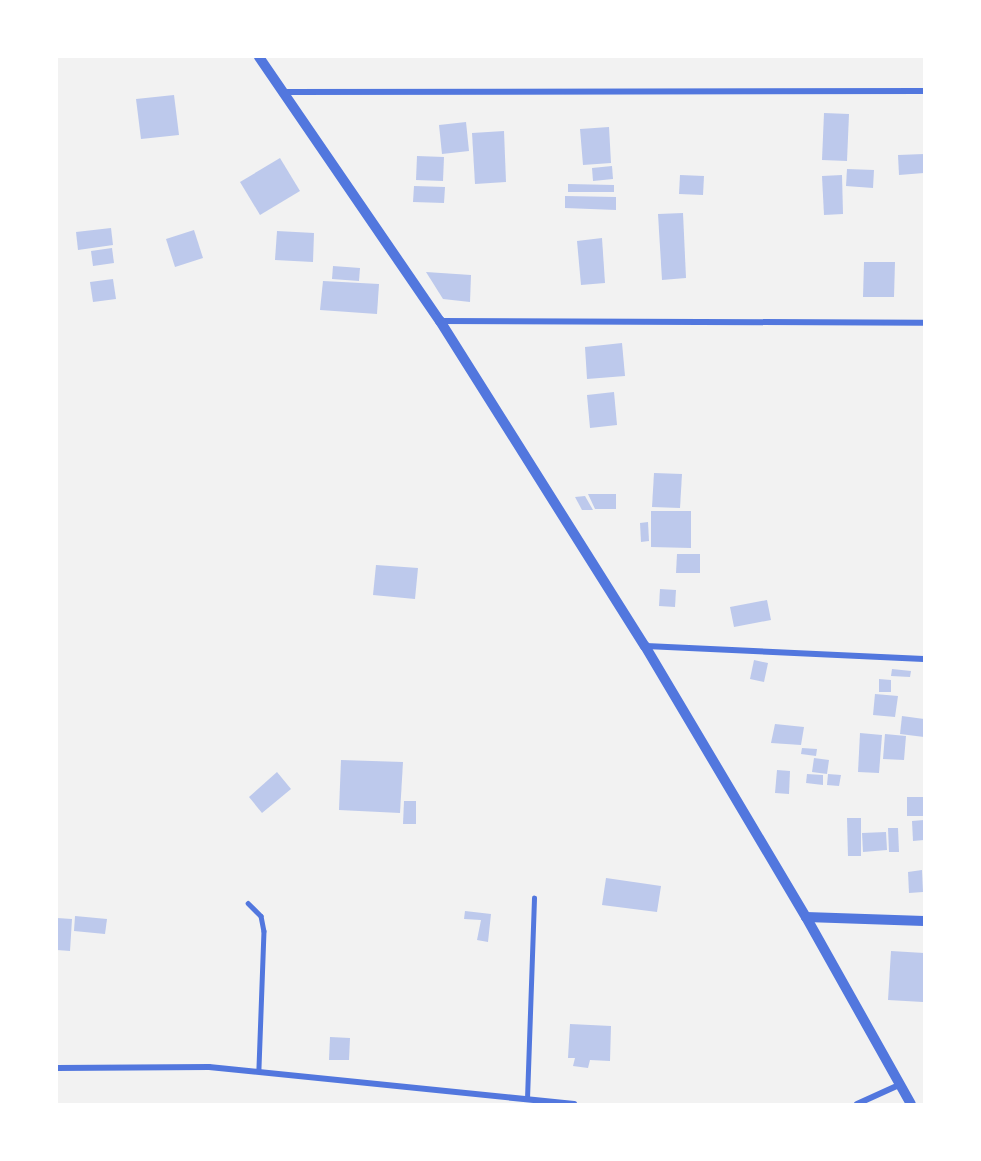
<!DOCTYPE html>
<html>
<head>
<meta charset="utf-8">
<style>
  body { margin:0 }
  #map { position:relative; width:981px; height:1161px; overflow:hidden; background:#f2f2f2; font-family:"PT Sans",sans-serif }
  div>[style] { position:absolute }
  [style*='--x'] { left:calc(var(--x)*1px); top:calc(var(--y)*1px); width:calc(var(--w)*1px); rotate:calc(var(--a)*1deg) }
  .building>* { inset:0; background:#bdc9ec }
  .service>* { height:4.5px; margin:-2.25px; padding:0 2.25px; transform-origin:2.25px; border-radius:2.25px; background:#5277de }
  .minor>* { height:6px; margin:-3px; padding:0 3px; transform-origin:3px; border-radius:3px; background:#5277de }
  .tertiary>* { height:10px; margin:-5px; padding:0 5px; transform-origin:5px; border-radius:5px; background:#5277de }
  span { translate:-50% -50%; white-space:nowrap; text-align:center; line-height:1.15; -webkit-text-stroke:5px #fff; paint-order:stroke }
  .frame { position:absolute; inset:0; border:58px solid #fff; pointer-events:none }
</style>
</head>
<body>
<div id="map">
  <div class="building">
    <i style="clip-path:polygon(174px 95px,179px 135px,141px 139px,136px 99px)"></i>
    <i style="clip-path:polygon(824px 113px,849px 114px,847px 161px,822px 160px)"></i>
    <i style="clip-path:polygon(466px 122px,469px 151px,442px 154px,439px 125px)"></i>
    <i style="clip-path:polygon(609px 127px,611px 163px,583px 165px,580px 129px)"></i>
    <i style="clip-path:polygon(504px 131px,506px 182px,475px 184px,472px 133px)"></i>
    <i style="clip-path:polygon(924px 154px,924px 173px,899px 175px,898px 155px)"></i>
    <i style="clip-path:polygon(417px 156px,444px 157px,443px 181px,416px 180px)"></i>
    <i style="clip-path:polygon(280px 158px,300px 191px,260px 215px,240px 182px)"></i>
    <i style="clip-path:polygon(612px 166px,613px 179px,593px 181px,592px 168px)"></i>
    <i style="clip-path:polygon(847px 169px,874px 170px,873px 188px,846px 186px)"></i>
    <i style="clip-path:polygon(680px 175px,704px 176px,703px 195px,679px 194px)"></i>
    <i style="clip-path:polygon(842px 175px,843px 214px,824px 215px,822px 176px)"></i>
    <i style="clip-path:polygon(568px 184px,614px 185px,614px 192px,568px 192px)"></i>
    <i style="clip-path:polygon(414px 186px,445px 187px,444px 203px,413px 202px)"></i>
    <i style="clip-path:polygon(565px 196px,616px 197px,616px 210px,565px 208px)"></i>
    <i style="clip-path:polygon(683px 213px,686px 278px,662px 280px,658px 214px)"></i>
    <i style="clip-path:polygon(111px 228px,113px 245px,78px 250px,76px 232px)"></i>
    <i style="clip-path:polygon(194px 230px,203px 258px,175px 267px,166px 239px)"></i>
    <i style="clip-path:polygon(277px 231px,314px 233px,313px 262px,275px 260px)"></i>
    <i style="clip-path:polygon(602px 238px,605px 283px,581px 285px,577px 241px)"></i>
    <i style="clip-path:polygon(112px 248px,114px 263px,93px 266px,91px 251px)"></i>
    <i style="clip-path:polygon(864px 262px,895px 262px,894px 297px,863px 297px)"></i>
    <i style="clip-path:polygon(333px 266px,360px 268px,359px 281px,332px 279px)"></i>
    <i style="clip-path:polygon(426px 272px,471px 275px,470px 302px,443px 299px)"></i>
    <i style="clip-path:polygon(113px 279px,116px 299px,93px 302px,90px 282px)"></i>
    <i style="clip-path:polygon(323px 281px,379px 284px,377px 314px,320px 310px)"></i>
    <i style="clip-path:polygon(622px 343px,625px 376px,587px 379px,585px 347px)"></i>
    <i style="clip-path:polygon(614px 392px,617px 425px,590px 428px,587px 395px)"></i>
    <i style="clip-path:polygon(654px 473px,682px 474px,680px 508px,652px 507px)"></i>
    <i style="clip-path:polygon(588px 494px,616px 494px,616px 509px,595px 509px)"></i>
    <i style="clip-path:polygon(585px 496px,593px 510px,582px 510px,575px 497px)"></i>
    <i style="clip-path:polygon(651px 511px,691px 511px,691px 548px,651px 547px)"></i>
    <i style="clip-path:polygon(648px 522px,649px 541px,641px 542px,640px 523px)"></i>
    <i style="clip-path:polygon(677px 554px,700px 554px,700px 573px,676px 573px)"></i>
    <i style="clip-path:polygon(376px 565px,418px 568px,415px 599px,373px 595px)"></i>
    <i style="clip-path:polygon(660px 589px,676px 590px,675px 607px,659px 606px)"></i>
    <i style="clip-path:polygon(767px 600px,771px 620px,734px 627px,730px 607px)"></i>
    <i style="clip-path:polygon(754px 660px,768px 663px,764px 682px,750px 679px)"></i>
    <i style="clip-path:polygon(892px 669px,911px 671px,910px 677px,891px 676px)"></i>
    <i style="clip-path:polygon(879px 679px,891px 680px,891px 692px,879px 692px)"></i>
    <i style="clip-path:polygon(875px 694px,898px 696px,895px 717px,873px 715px)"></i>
    <i style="clip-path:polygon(902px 716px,924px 719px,924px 737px,900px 734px)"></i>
    <i style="clip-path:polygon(775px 724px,804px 727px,801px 745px,771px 743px)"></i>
    <i style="clip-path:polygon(860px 733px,882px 735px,879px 773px,858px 772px)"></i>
    <i style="clip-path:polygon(885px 734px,906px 736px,904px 760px,883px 759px)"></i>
    <i style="clip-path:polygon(802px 748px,817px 749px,816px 756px,801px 754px)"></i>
    <i style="clip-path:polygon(814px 758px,829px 760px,827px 774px,812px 772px)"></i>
    <i style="clip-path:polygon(341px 760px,403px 762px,400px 813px,339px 810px)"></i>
    <i style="clip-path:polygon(777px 770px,790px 771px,789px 794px,775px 793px)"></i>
    <i style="clip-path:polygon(277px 772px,291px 789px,262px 813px,249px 797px)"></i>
    <i style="clip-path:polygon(807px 774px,823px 775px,823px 785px,806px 783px)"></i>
    <i style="clip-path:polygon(828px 774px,841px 775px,839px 786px,827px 785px)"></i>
    <i style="clip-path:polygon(907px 797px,924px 797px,924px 816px,907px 816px)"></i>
    <i style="clip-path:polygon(404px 801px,416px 801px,416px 824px,403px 824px)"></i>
    <i style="clip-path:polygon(847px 818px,861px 818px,861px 856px,848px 856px)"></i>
    <i style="clip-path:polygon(924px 820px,924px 840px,913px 841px,912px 821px)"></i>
    <i style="clip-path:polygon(888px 828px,898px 828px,899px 852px,889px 852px)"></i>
    <i style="clip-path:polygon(886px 832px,887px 850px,863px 852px,862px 833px)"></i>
    <i style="clip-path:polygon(922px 870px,923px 892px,909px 893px,908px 872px)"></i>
    <i style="clip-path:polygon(606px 878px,661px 886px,657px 912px,602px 905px)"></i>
    <i style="clip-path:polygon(465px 911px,491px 914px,488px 942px,477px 940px,481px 920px,464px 919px)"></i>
    <i style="clip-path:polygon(75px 916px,107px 919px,105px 934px,74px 931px)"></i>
    <i style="clip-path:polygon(57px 918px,72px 919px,70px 951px,57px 950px)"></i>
    <i style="clip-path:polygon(891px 951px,924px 953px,923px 1002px,888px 1000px)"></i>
    <i style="clip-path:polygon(570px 1024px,611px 1026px,610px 1061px,590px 1060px,588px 1068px,573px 1066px,575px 1058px,568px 1058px)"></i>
    <i style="clip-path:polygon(330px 1037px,350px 1038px,349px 1060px,329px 1060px)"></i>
  </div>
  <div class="service">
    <i style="--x:248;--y:903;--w:18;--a:45"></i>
    <i style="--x:261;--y:916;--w:15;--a:79"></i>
    <i style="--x:264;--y:931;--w:139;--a:92.1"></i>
    <i style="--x:527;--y:1099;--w:201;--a:-88"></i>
  </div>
  <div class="minor">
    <i style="--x:284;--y:92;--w:640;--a:-0.09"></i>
    <i style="--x:440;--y:321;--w:484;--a:0.2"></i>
    <i style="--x:646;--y:646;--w:278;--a:2.7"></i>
    <i style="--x:57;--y:1068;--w:152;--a:-0.4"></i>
    <i style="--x:209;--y:1067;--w:367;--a:5.8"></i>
    <i style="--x:857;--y:1104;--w:46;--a:-24.3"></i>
  </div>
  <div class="tertiary">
    <i style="--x:259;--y:57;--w:320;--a:55.6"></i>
    <i style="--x:440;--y:321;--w:384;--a:57.8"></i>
    <i style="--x:645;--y:646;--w:315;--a:59.3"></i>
    <i style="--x:806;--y:917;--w:214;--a:60.7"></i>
    <i style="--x:806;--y:917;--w:118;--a:1.9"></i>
  </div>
  <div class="frame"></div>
</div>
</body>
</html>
